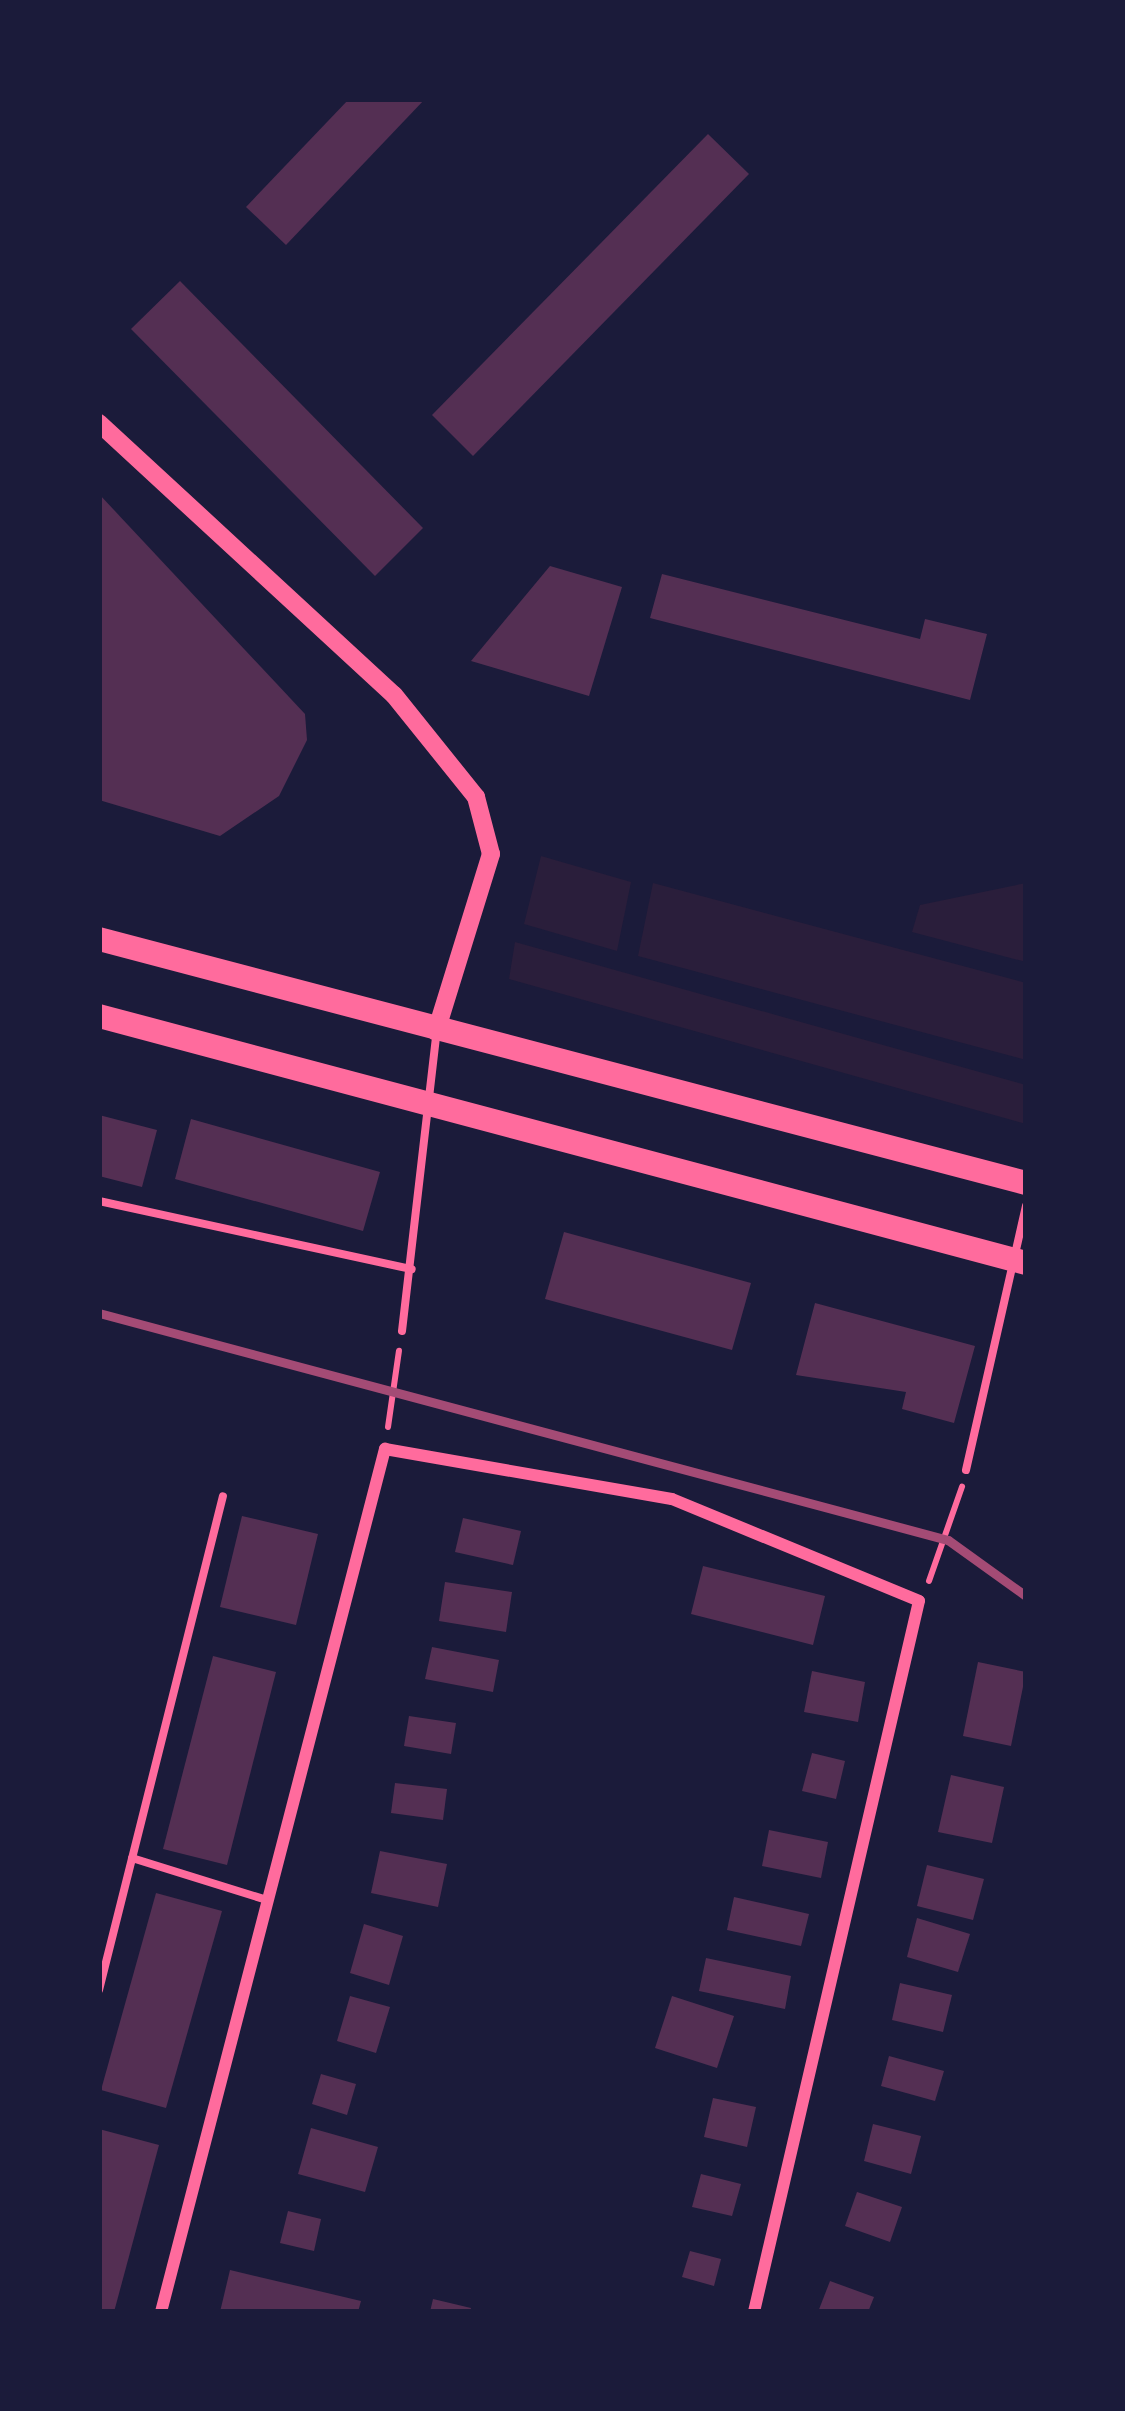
<!DOCTYPE html>
<html>
<head>
<meta charset="utf-8">
<style>
  body { margin:0 }
  #map { position:relative; width:1125px; height:2411px; overflow:hidden; background:#1b1b3a; font-family:Commissioner,sans-serif }
  div>[style] { position:absolute }
  [style*='--x'] { left:calc(var(--x)*1px); top:calc(var(--y)*1px); width:calc(var(--w)*1px); rotate:calc(var(--a)*1deg) }
  .green>* { inset:0; background:#2a1e3b }
  .building>* { inset:0; background:#542f53 }
  .path>* { height:6px; margin:-3px; padding:0 3px; transform-origin:3px; border-radius:3px; background:#ff6b9d }
  .service>* { height:8px; margin:-4px; padding:0 4px; transform-origin:4px; border-radius:4px; background:#ff6b9d }
  .minor>* { height:12px; margin:-6px; padding:0 6px; transform-origin:6px; border-radius:6px; background:#ff6b9d }
  .tertiary>* { height:18px; margin:-9px; padding:0 9px; transform-origin:9px; border-radius:9px; background:#ff6b9d }
  .primary>* { height:24px; margin:-12px; padding:0 12px; transform-origin:12px; border-radius:12px; background:#ff6b9d }
  .rail>* { height:9px; margin:-4.5px; padding:0 4.5px; transform-origin:4.5px; border-radius:4.5px; background:#a44b75 }
  span { translate:-50% -50%; white-space:nowrap; text-align:center; line-height:1.15; -webkit-text-stroke:9px #1b1b3a; paint-order:stroke }
  .frame { position:absolute; inset:0; border:102px solid #1b1b3a; pointer-events:none }
</style>
</head>
<body>
<div id="map">
  <div class="green">
    <i style="clip-path:polygon(541px 856px,631px 882px,617px 951px,524px 924px)"></i>
    <i style="clip-path:polygon(653px 883px,1026px 983px,1026px 1060px,638px 956px)"></i>
    <i style="clip-path:polygon(1026px 883px,1026px 962px,912px 932px,920px 905px)"></i>
    <i style="clip-path:polygon(515px 942px,1026px 1085px,1026px 1124px,509px 979px)"></i>
  </div>
  <div class="building">
    <i style="clip-path:polygon(349px 99px,425px 99px,286px 245px,246px 207px)"></i>
    <i style="clip-path:polygon(708px 134px,749px 174px,473px 456px,432px 415px)"></i>
    <i style="clip-path:polygon(180px 281px,423px 528px,375px 576px,131px 329px)"></i>
    <i style="clip-path:polygon(99px 494px,305px 714px,307px 740px,279px 796px,220px 836px,99px 800px)"></i>
    <i style="clip-path:polygon(550px 566px,622px 587px,589px 696px,471px 661px)"></i>
    <i style="clip-path:polygon(662px 574px,920px 639px,925px 619px,987px 634px,970px 700px,650px 618px)"></i>
    <i style="clip-path:polygon(99px 1115px,157px 1130px,142px 1187px,99px 1176px)"></i>
    <i style="clip-path:polygon(191px 1119px,380px 1172px,363px 1231px,175px 1179px)"></i>
    <i style="clip-path:polygon(564px 1232px,751px 1283px,732px 1350px,545px 1299px)"></i>
    <i style="clip-path:polygon(815px 1303px,975px 1346px,954px 1423px,902px 1409px,906px 1392px,796px 1375px)"></i>
    <i style="clip-path:polygon(242px 1516px,318px 1534px,296px 1625px,220px 1607px)"></i>
    <i style="clip-path:polygon(463px 1518px,521px 1531px,513px 1565px,455px 1552px)"></i>
    <i style="clip-path:polygon(703px 1566px,825px 1596px,813px 1645px,691px 1614px)"></i>
    <i style="clip-path:polygon(445px 1582px,512px 1592px,506px 1632px,439px 1621px)"></i>
    <i style="clip-path:polygon(432px 1647px,499px 1660px,493px 1692px,425px 1679px)"></i>
    <i style="clip-path:polygon(213px 1656px,276px 1672px,227px 1865px,163px 1849px)"></i>
    <i style="clip-path:polygon(978px 1662px,1026px 1672px,1011px 1746px,963px 1736px)"></i>
    <i style="clip-path:polygon(812px 1671px,865px 1682px,858px 1722px,804px 1712px)"></i>
    <i style="clip-path:polygon(409px 1716px,456px 1723px,451px 1754px,404px 1746px)"></i>
    <i style="clip-path:polygon(812px 1753px,845px 1761px,836px 1799px,802px 1791px)"></i>
    <i style="clip-path:polygon(951px 1775px,1004px 1787px,992px 1843px,938px 1832px)"></i>
    <i style="clip-path:polygon(395px 1783px,447px 1789px,443px 1820px,391px 1813px)"></i>
    <i style="clip-path:polygon(769px 1830px,828px 1842px,821px 1878px,762px 1866px)"></i>
    <i style="clip-path:polygon(380px 1851px,447px 1864px,438px 1907px,371px 1893px)"></i>
    <i style="clip-path:polygon(927px 1865px,984px 1879px,973px 1920px,917px 1906px)"></i>
    <i style="clip-path:polygon(156px 1893px,222px 1911px,166px 2108px,101px 2090px)"></i>
    <i style="clip-path:polygon(734px 1897px,809px 1914px,801px 1946px,727px 1930px)"></i>
    <i style="clip-path:polygon(917px 1918px,970px 1934px,958px 1972px,907px 1957px)"></i>
    <i style="clip-path:polygon(364px 1924px,403px 1936px,389px 1985px,350px 1973px)"></i>
    <i style="clip-path:polygon(706px 1958px,791px 1976px,785px 2009px,699px 1991px)"></i>
    <i style="clip-path:polygon(900px 1983px,952px 1995px,943px 2032px,892px 2020px)"></i>
    <i style="clip-path:polygon(350px 1996px,390px 2007px,376px 2053px,337px 2041px)"></i>
    <i style="clip-path:polygon(672px 1996px,734px 2016px,717px 2068px,655px 2048px)"></i>
    <i style="clip-path:polygon(889px 2056px,944px 2071px,935px 2101px,881px 2086px)"></i>
    <i style="clip-path:polygon(321px 2074px,356px 2084px,347px 2115px,312px 2104px)"></i>
    <i style="clip-path:polygon(713px 2098px,756px 2107px,747px 2147px,704px 2137px)"></i>
    <i style="clip-path:polygon(873px 2124px,921px 2136px,911px 2174px,864px 2161px)"></i>
    <i style="clip-path:polygon(311px 2128px,378px 2147px,365px 2192px,298px 2174px)"></i>
    <i style="clip-path:polygon(99px 2129px,159px 2145px,114px 2312px,99px 2312px)"></i>
    <i style="clip-path:polygon(701px 2174px,741px 2184px,732px 2216px,692px 2207px)"></i>
    <i style="clip-path:polygon(857px 2192px,902px 2207px,890px 2242px,845px 2226px)"></i>
    <i style="clip-path:polygon(288px 2211px,321px 2219px,314px 2251px,280px 2243px)"></i>
    <i style="clip-path:polygon(690px 2251px,721px 2259px,714px 2286px,682px 2277px)"></i>
    <i style="clip-path:polygon(230px 2270px,361px 2301px,358px 2312px,220px 2312px)"></i>
    <i style="clip-path:polygon(830px 2281px,874px 2297px,868px 2312px,818px 2312px)"></i>
    <i style="clip-path:polygon(433px 2299px,471px 2308px,470px 2312px,430px 2312px)"></i>
  </div>
  <div class="path">
    <i style="--x:388;--y:1427;--w:77;--a:-81.8"></i>
    <i style="--x:929;--y:1581;--w:100;--a:-70.7"></i>
  </div>
  <div class="service">
    <i style="--x:99;--y:1201;--w:320;--a:12.3"></i>
    <i style="--x:402;--y:1331;--w:298;--a:-83.4"></i>
    <i style="--x:966;--y:1470;--w:271;--a:-77.2"></i>
    <i style="--x:132;--y:1858;--w:141;--a:17.3"></i>
    <i style="--x:99;--y:1990;--w:509;--a:-75.91"></i>
  </div>
  <div class="minor">
    <i style="--x:161;--y:2312;--w:892;--a:-75.45"></i>
    <i style="--x:385;--y:1449;--w:291;--a:9.9"></i>
    <i style="--x:672;--y:1499;--w:267;--a:22.4"></i>
    <i style="--x:919;--y:1601;--w:730;--a:103.07"></i>
  </div>
  <div class="tertiary">
    <i style="--x:99;--y:423;--w:401;--a:42.7"></i>
    <i style="--x:394;--y:695;--w:131;--a:51.2"></i>
    <i style="--x:476;--y:797;--w:59;--a:75.3"></i>
    <i style="--x:491;--y:854;--w:186;--a:107.2"></i>
  </div>
  <div class="primary">
    <i style="--x:99;--y:939;--w:959;--a:14.75"></i>
    <i style="--x:99;--y:1016;--w:959;--a:14.92"></i>
  </div>
  <div class="rail">
    <i style="--x:99;--y:1313;--w:879;--a:14.97"></i>
    <i style="--x:948;--y:1540;--w:96;--a:35.7"></i>
  </div>
  <div class="frame"></div>
</div>
</body>
</html>
